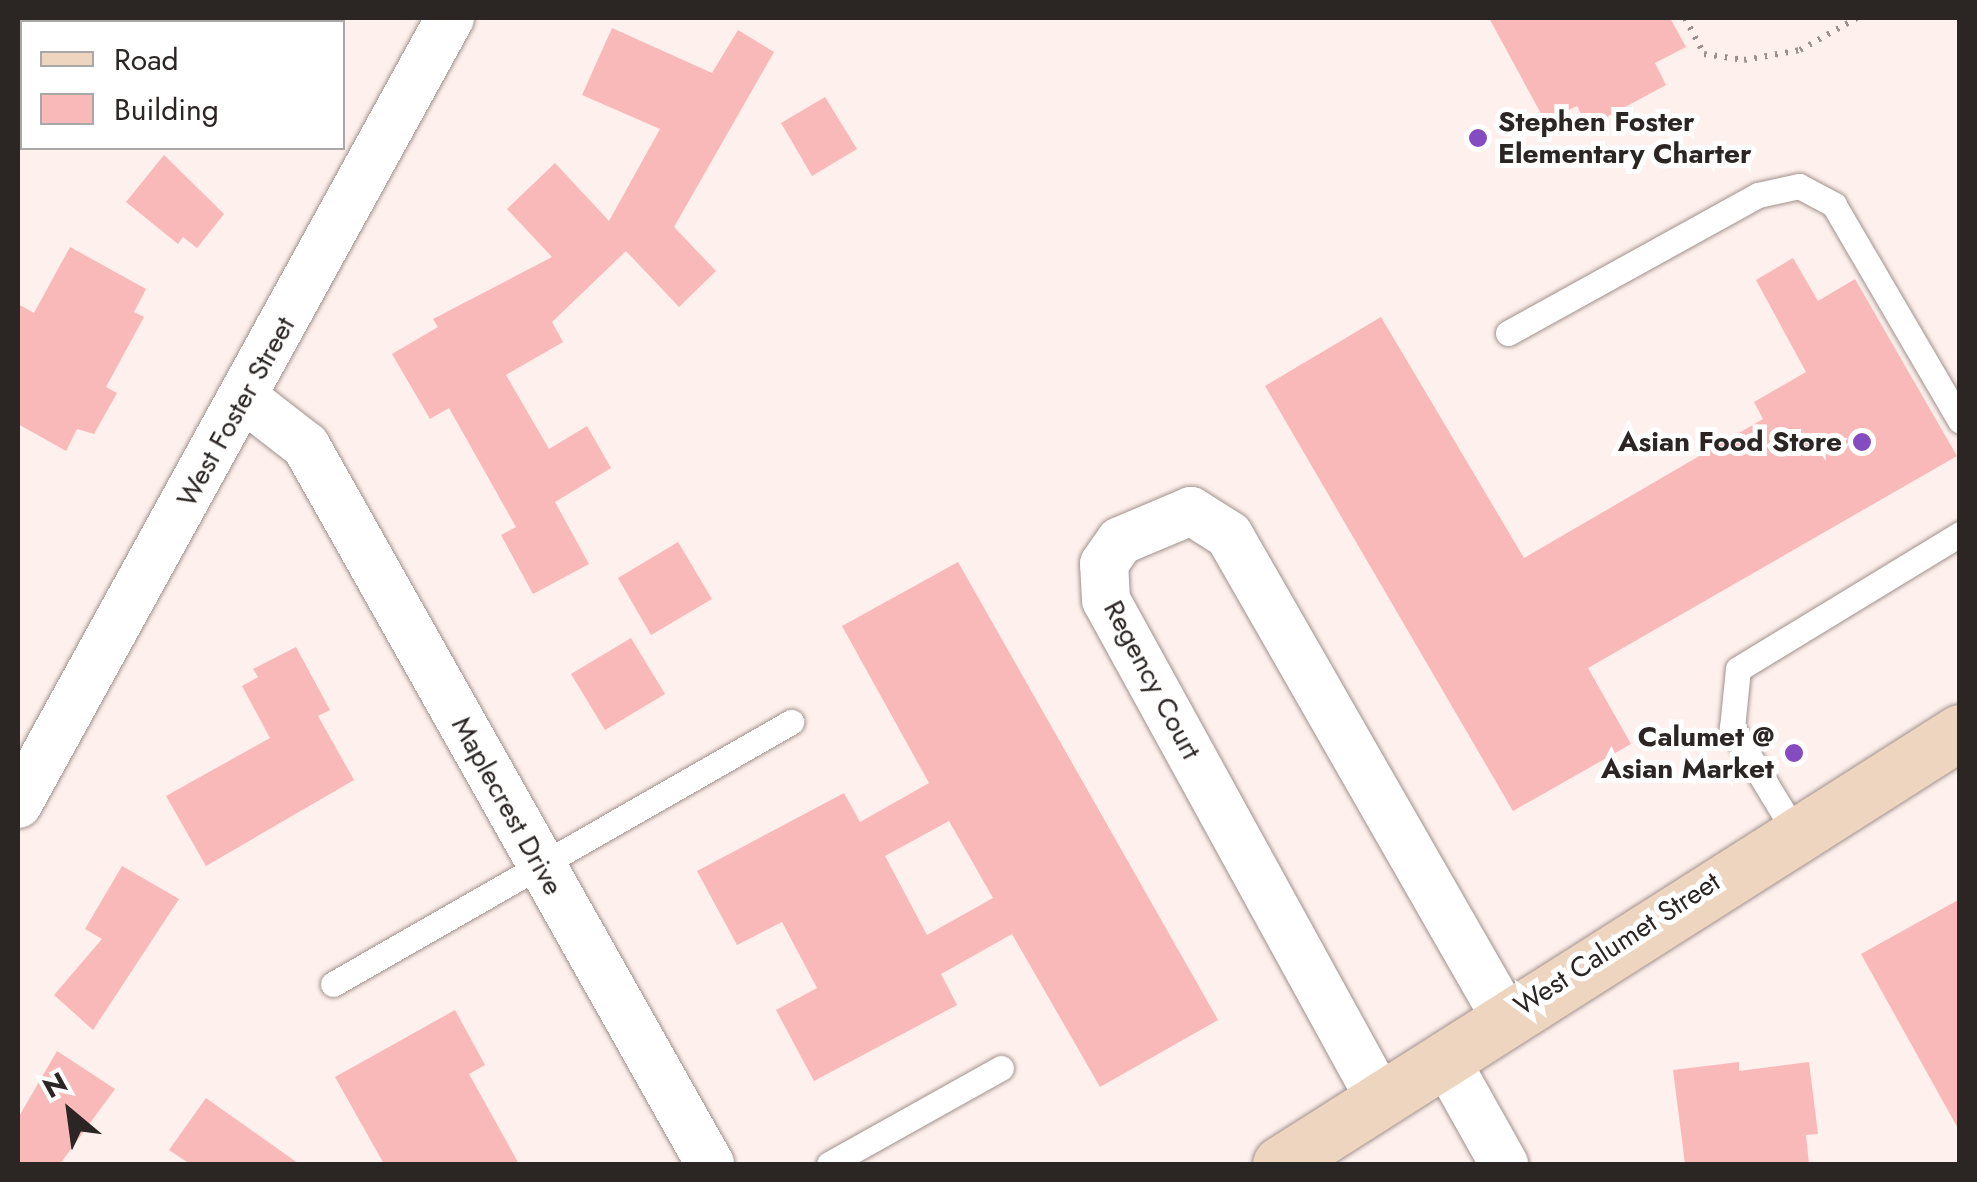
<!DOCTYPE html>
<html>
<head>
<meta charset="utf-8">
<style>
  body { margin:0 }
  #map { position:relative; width:1977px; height:1182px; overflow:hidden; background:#fef0ec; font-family:Jost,sans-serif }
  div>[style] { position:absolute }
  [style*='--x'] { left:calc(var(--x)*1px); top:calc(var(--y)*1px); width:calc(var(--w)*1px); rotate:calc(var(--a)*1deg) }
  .building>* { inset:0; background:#fab9b9 }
  .path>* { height:6px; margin-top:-3px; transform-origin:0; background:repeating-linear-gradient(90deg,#9b908d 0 2.5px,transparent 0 10.5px) }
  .roads { filter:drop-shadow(0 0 2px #a0918c) drop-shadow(0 0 2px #a0918c) }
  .lane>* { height:25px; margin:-12.5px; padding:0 12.5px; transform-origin:12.5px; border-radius:12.5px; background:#fff }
  .street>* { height:48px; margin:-24px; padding:0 24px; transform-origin:24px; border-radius:24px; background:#fff }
  .secondary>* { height:55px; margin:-27.5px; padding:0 27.5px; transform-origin:27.5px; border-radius:27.5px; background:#eed5c0 }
  .dots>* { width:28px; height:28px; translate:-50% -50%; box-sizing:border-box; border:5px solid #fff; border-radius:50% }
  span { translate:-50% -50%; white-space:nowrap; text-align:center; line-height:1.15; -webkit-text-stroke:10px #fff; paint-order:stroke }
  .poi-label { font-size:28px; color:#2b2523; font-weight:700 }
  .left { translate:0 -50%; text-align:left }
  .right { translate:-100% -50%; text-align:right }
  .street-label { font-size:28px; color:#2b2523 }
  .frame { position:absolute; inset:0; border:20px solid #2b2523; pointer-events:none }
  .legend { position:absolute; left:20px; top:20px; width:325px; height:130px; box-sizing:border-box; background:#fff; border:2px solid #aaa8a7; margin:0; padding:12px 18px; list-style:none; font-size:30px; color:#2b2523 }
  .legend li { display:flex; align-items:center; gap:20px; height:50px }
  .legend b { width:50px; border:2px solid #aaa8a7 }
  .north { position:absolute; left:20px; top:1062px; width:100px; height:100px; -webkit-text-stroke:8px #fff; paint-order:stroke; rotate:331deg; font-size:28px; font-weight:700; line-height:40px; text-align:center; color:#2b2523 }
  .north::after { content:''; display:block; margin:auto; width:35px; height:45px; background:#2b2523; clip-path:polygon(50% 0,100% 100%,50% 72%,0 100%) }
</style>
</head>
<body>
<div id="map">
  <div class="building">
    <i style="clip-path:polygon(1489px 18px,1670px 18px,1686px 47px,1655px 63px,1666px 85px,1588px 127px,1577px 106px,1545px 121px)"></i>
    <i style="clip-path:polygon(612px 28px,712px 73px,738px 30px,774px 52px,674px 227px,716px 271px,679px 307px,626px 251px,552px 322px,563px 342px,506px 375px,549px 449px,587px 426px,611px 468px,555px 502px,589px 564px,533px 594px,501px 535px,516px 527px,449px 408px,430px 419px,392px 354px,438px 327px,433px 319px,552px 257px,507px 209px,555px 163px,609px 221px,660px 129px,582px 95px)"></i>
    <i style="clip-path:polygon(825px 97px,857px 149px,812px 176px,781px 123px)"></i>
    <i style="clip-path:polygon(164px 155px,224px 214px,197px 248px,183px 237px,178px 244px,126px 202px)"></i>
    <i style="clip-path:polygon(70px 247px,146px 289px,134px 312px,144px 317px,106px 387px,117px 393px,94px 434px,77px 429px,66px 451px,18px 424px,18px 304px,34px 313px)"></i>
    <i style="clip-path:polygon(1793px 258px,1818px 301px,1855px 279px,1957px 456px,1588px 668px,1631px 744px,1513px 811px,1265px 386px,1381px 317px,1524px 558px,1763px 419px,1754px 402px,1806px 372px,1756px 280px)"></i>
    <i style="clip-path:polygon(678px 542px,712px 599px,651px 635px,618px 578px)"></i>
    <i style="clip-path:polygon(evenodd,958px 562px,1218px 1020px,1100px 1087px,1012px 934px,941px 974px,957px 1005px,814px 1081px,776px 1010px,817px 988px,782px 922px,737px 945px,697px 871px,844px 793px,860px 822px,929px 783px,842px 626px,958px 562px,949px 821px,993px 898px,927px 935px,885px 856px,949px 821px)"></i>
    <i style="clip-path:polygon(631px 638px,665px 694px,605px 730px,571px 674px)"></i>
    <i style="clip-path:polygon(296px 647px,330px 710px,318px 716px,354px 780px,206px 866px,166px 796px,270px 738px,242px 686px,258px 677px,253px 669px)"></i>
    <i style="clip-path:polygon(122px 866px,179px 899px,93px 1030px,54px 995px,102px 939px,85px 929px)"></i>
    <i style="clip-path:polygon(1960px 899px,1960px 1132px,1861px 954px)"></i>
    <i style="clip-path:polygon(455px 1010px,485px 1065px,469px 1074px,519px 1164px,384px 1164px,335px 1077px)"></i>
    <i style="clip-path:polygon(57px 1051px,115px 1089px,60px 1164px,18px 1164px,18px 1118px)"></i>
    <i style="clip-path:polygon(1739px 1062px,1739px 1071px,1809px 1062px,1818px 1134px,1806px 1135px,1809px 1164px,1685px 1164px,1673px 1070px)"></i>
    <i style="clip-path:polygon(206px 1098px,299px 1164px,190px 1164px,169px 1150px)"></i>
  </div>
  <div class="path">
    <i style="--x:1685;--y:18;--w:41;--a:62.2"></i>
    <i style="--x:1704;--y:54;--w:40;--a:8.5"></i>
    <i style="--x:1744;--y:60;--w:57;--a:-10.1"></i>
    <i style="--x:1800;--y:50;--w:65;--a:-29.3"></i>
  </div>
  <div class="roads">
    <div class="lane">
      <i style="--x:1508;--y:333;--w:286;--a:-28.9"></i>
      <i style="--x:1758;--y:195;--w:42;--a:-12.4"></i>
      <i style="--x:1799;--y:186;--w:40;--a:28"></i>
      <i style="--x:1834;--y:205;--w:250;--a:59.7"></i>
      <i style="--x:1795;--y:832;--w:122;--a:-121.2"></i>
      <i style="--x:1732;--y:728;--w:59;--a:-84.2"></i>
      <i style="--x:1738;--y:669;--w:260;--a:-31.3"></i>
      <i style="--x:333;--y:984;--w:528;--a:-29.77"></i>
      <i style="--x:829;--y:1164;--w:197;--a:-29.2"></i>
    </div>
    <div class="street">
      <i style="--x:244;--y:398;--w:78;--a:37.7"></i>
      <i style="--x:306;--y:446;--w:824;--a:60.63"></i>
      <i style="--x:18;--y:804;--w:897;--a:-61.21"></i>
      <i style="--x:1444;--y:1057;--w:123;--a:60.7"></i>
      <i style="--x:1380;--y:1099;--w:569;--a:-118.77"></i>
      <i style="--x:1106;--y:600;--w:36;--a:-93"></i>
      <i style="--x:1104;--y:564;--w:28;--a:-55"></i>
      <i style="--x:1120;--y:541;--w:77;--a:-22.9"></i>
      <i style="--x:1191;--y:511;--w:45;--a:32.3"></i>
      <i style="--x:1229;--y:535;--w:555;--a:60.2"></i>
    </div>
    <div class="secondary">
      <i style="--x:1280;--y:1164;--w:806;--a:-32.43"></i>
    </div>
  </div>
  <div class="dots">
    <i style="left:1478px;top:138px;background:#854bc1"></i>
    <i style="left:1862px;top:442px;background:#854bc1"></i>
    <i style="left:1794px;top:753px;background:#854bc1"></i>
  </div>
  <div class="poi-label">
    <span class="left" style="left:1498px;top:138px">Stephen Foster<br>Elementary Charter</span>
    <span class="right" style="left:1842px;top:442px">Asian Food Store</span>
    <span class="right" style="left:1774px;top:753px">Calumet @<br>Asian Market</span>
  </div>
  <div class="street-label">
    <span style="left:236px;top:412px;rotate:-61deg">West Foster Street</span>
    <span style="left:1152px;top:680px;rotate:62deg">Regency Court</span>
    <span style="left:507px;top:806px;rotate:61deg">Maplecrest Drive</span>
    <span style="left:1617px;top:944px;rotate:-33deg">West Calumet Street</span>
  </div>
  <div class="frame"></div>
  <ul class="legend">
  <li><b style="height:12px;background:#eed5c0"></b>Road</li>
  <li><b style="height:28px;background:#fab9b9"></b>Building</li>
  </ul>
  <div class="north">N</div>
</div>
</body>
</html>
